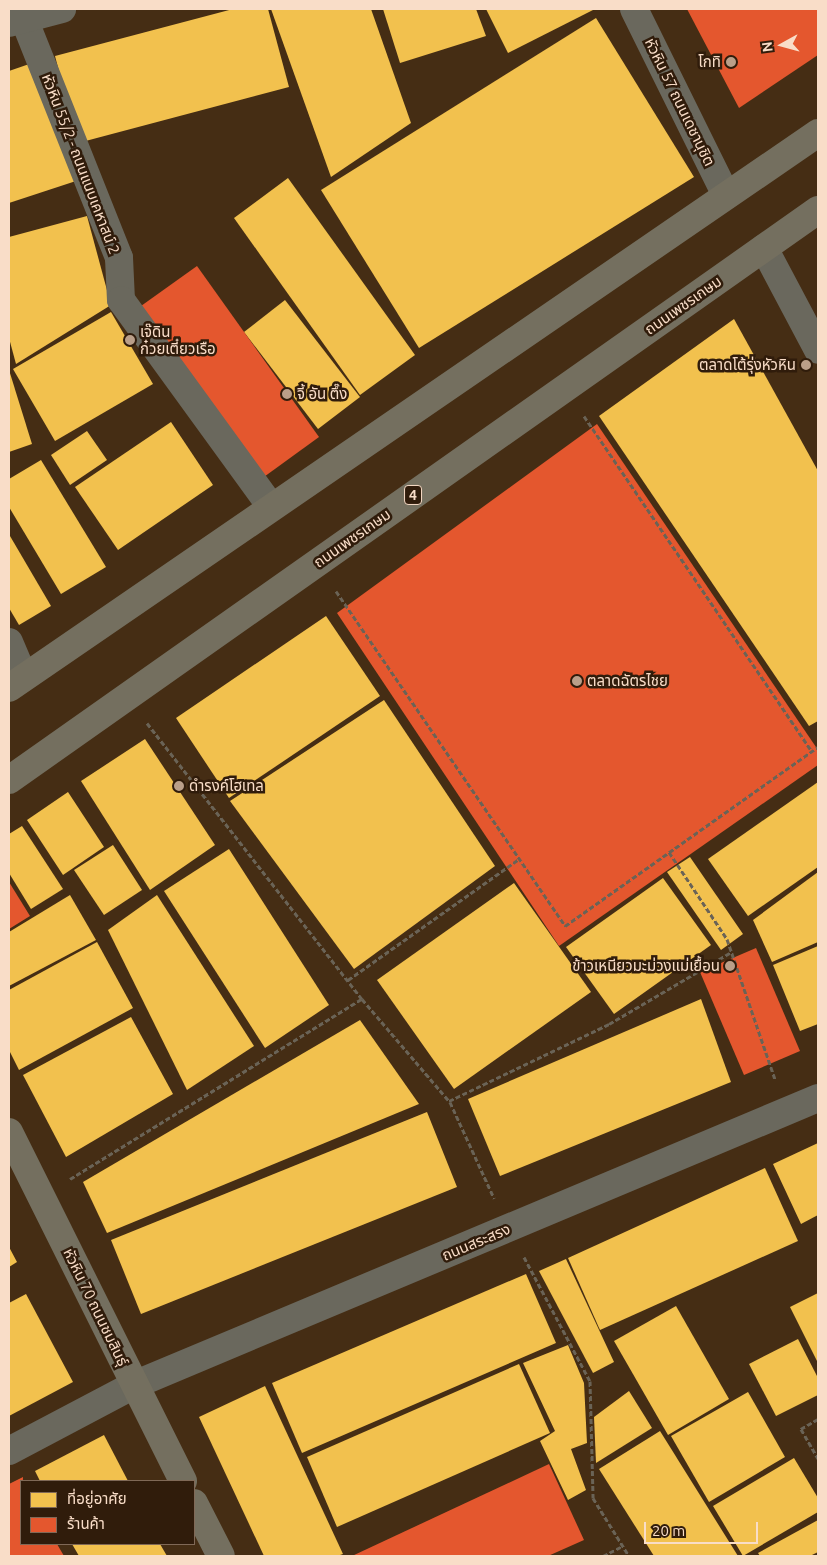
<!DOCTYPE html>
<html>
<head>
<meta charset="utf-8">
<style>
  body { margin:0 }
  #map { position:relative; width:827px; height:1565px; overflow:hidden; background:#452d14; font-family:Ubuntu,"Noto Sans Thai",sans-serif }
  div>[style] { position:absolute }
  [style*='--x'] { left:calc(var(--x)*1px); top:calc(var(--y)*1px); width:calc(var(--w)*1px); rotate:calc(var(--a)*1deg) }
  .homes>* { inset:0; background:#f2c14e }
  .shops>* { inset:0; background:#e4572e }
  .path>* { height:3px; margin-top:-1.5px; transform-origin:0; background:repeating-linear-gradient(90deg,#6a6356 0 5px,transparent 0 7.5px) }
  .minor>* { height:28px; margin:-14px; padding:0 14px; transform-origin:14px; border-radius:14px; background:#6a685d }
  .major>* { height:28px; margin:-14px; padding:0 14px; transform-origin:14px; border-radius:14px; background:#746f5f }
  .dots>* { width:14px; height:14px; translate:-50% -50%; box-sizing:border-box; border:2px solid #301c0b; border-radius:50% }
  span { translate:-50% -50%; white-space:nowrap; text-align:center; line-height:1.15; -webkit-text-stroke:5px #301c0b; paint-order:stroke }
  .shield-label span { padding:1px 4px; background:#301c0b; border:1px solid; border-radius:4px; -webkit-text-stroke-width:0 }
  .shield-label { font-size:14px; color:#f9ddc8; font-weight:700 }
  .poi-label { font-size:15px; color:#f9ddc8 }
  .right { translate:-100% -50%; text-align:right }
  .left { translate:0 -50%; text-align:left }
  .street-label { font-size:15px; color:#f9ddc8 }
  .frame { position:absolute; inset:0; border:10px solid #f9ddc8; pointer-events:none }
  .legend { position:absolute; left:20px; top:1480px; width:175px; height:65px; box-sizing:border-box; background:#301c0b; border:1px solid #806957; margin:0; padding:6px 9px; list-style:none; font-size:15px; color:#f9ddc8 }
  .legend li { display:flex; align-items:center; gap:10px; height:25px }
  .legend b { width:25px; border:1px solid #806957 }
  .north { position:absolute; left:757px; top:20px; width:50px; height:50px; -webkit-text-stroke:4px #301c0b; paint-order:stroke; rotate:263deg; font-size:14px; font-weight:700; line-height:20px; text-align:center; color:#f9ddc8 }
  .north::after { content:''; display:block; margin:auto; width:18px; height:22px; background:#f9ddc8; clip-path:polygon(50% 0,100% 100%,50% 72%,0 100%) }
  .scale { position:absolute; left:644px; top:1522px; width:114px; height:22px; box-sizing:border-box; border:2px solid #f9ddc8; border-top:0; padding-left:6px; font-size:15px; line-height:18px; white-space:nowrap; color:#f9ddc8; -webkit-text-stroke:4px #301c0b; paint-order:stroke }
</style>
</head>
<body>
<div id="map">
  <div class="homes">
    <i style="clip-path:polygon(233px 9px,268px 9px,289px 87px,78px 143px,55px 56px)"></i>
    <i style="clip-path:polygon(271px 9px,371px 9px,411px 123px,331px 177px)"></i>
    <i style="clip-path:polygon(383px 9px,476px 9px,486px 36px,400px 63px)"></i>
    <i style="clip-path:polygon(486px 9px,592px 9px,593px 10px,508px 53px)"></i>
    <i style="clip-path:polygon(596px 18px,694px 177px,419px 348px,321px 190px)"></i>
    <i style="clip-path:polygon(38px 61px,76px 181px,9px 203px,9px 71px)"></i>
    <i style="clip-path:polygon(288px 178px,415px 355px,360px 395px,234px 218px)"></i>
    <i style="clip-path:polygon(87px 216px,111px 305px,16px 364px,9px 338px,9px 237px)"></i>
    <i style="clip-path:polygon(285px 300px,360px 397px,318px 429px,244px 332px)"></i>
    <i style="clip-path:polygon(111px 312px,153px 384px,55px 441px,13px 369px)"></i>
    <i style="clip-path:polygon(734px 319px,818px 471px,818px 721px,809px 726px,599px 416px)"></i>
    <i style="clip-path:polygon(9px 370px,32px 444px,9px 452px)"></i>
    <i style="clip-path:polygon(171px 422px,213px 485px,118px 550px,75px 487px)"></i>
    <i style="clip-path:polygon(87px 431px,107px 460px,70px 485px,51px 455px)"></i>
    <i style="clip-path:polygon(41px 460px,106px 567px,61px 594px,9px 507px,9px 479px)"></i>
    <i style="clip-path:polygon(10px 536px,51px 606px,19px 625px,9px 608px)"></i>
    <i style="clip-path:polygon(326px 616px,380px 696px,229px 798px,176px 718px)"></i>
    <i style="clip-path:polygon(384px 700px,495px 866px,354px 969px,230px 801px)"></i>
    <i style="clip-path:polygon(145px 739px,215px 845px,150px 890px,81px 781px)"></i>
    <i style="clip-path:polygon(818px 782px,818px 867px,748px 916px,708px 859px)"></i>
    <i style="clip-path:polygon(68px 792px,104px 847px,63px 875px,27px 820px)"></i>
    <i style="clip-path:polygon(22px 826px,63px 889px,31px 909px,9px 873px,9px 834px)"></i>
    <i style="clip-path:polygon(113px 845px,142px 890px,104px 915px,74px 870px)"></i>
    <i style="clip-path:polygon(229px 849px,329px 1005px,265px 1048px,164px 891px)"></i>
    <i style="clip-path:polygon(690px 857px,743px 934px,721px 950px,667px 872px)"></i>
    <i style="clip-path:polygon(818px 872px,818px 942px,772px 962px,753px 920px)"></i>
    <i style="clip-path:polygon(663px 878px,711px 945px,614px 1014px,566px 947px)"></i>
    <i style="clip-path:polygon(514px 883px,591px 992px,454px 1089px,377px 980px)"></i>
    <i style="clip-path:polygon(70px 895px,96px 940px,9px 986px,9px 932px)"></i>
    <i style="clip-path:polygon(157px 895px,254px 1046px,187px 1090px,108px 930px)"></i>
    <i style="clip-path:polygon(97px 942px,133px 1008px,19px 1070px,9px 1050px,9px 990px)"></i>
    <i style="clip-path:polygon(818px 946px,818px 1024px,800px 1031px,773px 965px)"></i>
    <i style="clip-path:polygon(701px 999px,731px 1082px,500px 1176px,468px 1099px)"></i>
    <i style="clip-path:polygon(131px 1017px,173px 1094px,66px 1157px,23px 1075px)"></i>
    <i style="clip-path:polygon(360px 1020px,419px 1104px,107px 1233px,83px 1182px)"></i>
    <i style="clip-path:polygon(427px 1112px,457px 1187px,141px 1314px,111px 1240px)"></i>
    <i style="clip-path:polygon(818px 1143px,818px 1215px,801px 1224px,773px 1164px)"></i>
    <i style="clip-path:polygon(765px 1168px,798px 1241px,600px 1330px,568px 1258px)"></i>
    <i style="clip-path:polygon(9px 1247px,17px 1262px,9px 1267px)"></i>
    <i style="clip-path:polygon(566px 1259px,614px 1362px,593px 1373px,539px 1271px)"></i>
    <i style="clip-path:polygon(526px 1274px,556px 1343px,302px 1453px,272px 1383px)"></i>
    <i style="clip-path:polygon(818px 1293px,818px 1363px,790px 1307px)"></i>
    <i style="clip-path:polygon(26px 1294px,73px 1382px,9px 1416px,9px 1303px)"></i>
    <i style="clip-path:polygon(676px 1306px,729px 1399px,668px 1435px,614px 1341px)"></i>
    <i style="clip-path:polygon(798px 1339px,818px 1378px,818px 1395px,776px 1416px,749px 1364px)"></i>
    <i style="clip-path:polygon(568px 1345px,584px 1383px,587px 1443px,571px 1449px,586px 1490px,568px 1500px,540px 1441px,555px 1431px,523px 1363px)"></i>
    <i style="clip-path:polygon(519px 1364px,550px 1433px,337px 1527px,307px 1457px)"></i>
    <i style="clip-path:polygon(265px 1386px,343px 1554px,337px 1556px,264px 1556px,199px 1417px)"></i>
    <i style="clip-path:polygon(629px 1391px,652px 1428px,596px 1463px,594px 1417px)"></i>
    <i style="clip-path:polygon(748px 1392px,785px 1457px,709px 1502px,671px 1436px)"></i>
    <i style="clip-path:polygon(660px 1431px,738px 1556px,654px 1556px,599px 1469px)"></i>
    <i style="clip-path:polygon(104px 1435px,128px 1481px,40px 1481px,35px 1471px)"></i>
    <i style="clip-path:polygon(794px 1458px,818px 1498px,818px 1512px,743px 1556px,713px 1506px)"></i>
    <i style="clip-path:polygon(818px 1520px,818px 1552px,810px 1556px,760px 1556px,758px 1553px)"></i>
    <i style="clip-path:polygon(72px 1544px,160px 1544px,167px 1556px,79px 1556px)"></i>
  </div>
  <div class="shops">
    <i style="clip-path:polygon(687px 9px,818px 9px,818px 55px,739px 108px)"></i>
    <i style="clip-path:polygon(197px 266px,319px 437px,257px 482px,134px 311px)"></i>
    <i style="clip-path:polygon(597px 424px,818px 750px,818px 765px,559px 946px,337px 613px)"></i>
    <i style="clip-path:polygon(9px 882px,30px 916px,9px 929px)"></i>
    <i style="clip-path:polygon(756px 948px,800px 1051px,744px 1075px,700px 972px)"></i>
    <i style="clip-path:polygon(549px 1464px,584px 1540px,548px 1556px,352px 1556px)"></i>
    <i style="clip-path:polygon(23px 1477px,21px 1544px,57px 1544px,64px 1556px,9px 1556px,9px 1484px)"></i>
  </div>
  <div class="path">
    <i style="--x:584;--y:416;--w:406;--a:55.8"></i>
    <i style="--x:336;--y:591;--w:406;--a:55.6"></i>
    <i style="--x:565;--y:926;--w:310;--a:-35.3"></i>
    <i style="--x:147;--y:723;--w:350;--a:52.1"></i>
    <i style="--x:362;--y:999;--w:135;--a:49.5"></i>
    <i style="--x:450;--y:1102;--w:106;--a:65.4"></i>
    <i style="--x:669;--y:852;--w:105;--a:56.3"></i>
    <i style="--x:727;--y:939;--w:148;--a:71.1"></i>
    <i style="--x:348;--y:980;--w:209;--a:-35.3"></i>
    <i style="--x:449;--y:1101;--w:178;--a:-25.7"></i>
    <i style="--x:609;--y:1024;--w:142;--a:-30.5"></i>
    <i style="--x:70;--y:1179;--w:343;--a:-31.7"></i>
    <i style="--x:524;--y:1257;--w:140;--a:62"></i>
    <i style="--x:590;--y:1381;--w:117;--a:88.5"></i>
    <i style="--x:593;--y:1498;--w:68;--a:58.2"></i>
    <i style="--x:818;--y:1419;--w:20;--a:150"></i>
    <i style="--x:801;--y:1429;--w:34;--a:60"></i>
    <i style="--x:603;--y:1556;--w:22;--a:-27"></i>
  </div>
  <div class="minor">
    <i style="--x:634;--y:9;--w:208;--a:63.7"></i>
    <i style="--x:24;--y:19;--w:257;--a:68.3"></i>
    <i style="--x:119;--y:258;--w:42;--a:87.3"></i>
    <i style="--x:121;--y:300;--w:253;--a:54"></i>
    <i style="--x:9;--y:23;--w:55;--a:-14.8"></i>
    <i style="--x:764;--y:248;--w:115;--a:62.1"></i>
    <i style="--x:9;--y:642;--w:38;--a:67"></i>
    <i style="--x:9;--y:1451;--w:141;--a:-27.8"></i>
    <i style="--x:134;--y:1385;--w:742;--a:-22.76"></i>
  </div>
  <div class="major">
    <i style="--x:9;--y:688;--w:981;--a:-34.45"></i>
    <i style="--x:9;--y:780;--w:990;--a:-35.17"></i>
    <i style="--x:9;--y:1132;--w:390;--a:63.5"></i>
    <i style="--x:194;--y:1503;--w:59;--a:63"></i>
  </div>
  <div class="dots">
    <i style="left:731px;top:62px;background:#ba9f89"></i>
    <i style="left:130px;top:340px;background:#ba9f89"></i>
    <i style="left:806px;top:365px;background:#ba9f89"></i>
    <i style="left:287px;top:394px;background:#ba9f89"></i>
    <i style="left:577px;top:681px;background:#ba9f89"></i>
    <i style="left:179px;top:786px;background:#ba9f89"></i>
    <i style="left:730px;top:966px;background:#ba9f89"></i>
  </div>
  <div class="shield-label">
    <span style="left:413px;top:495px">4</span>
  </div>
  <div class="poi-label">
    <span class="right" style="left:721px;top:62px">โกทิ</span>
    <span class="left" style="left:140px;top:340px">เจ๊ดิน<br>ก๋วยเตี๋ยวเรือ</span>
    <span class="right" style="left:796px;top:365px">ตลาดโต้รุ่งหัวหิน</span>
    <span class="left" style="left:297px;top:394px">จี้ อัน ตึ๊ง</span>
    <span class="left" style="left:587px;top:681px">ตลาดฉัตรไชย</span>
    <span class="left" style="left:189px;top:786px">ดำรงค์โฮเทล</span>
    <span class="right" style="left:720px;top:966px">ข้าวเหนียวมะม่วงแม่เยื้อน</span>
  </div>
  <div class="street-label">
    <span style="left:680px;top:102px;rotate:64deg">หัวหิน 57 ถนนเดชานุชิต</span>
    <span style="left:81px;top:164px;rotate:69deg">หัวหิน 55/2 - ถนนแนบเคหาสน์ 2</span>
    <span style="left:683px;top:305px;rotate:-35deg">ถนนเพชรเกษม</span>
    <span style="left:352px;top:538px;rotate:-35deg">ถนนเพชรเกษม</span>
    <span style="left:476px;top:1242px;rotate:-23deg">ถนนสระสรง</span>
    <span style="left:96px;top:1307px;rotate:64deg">หัวหิน 70 ถนนชมสินธุ์</span>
  </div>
  <div class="frame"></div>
  <ul class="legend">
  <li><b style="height:14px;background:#f2c14e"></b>ที่อยู่อาศัย</li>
  <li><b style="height:14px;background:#e4572e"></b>ร้านค้า</li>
  </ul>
  <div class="north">N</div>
  <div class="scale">20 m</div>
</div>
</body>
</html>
